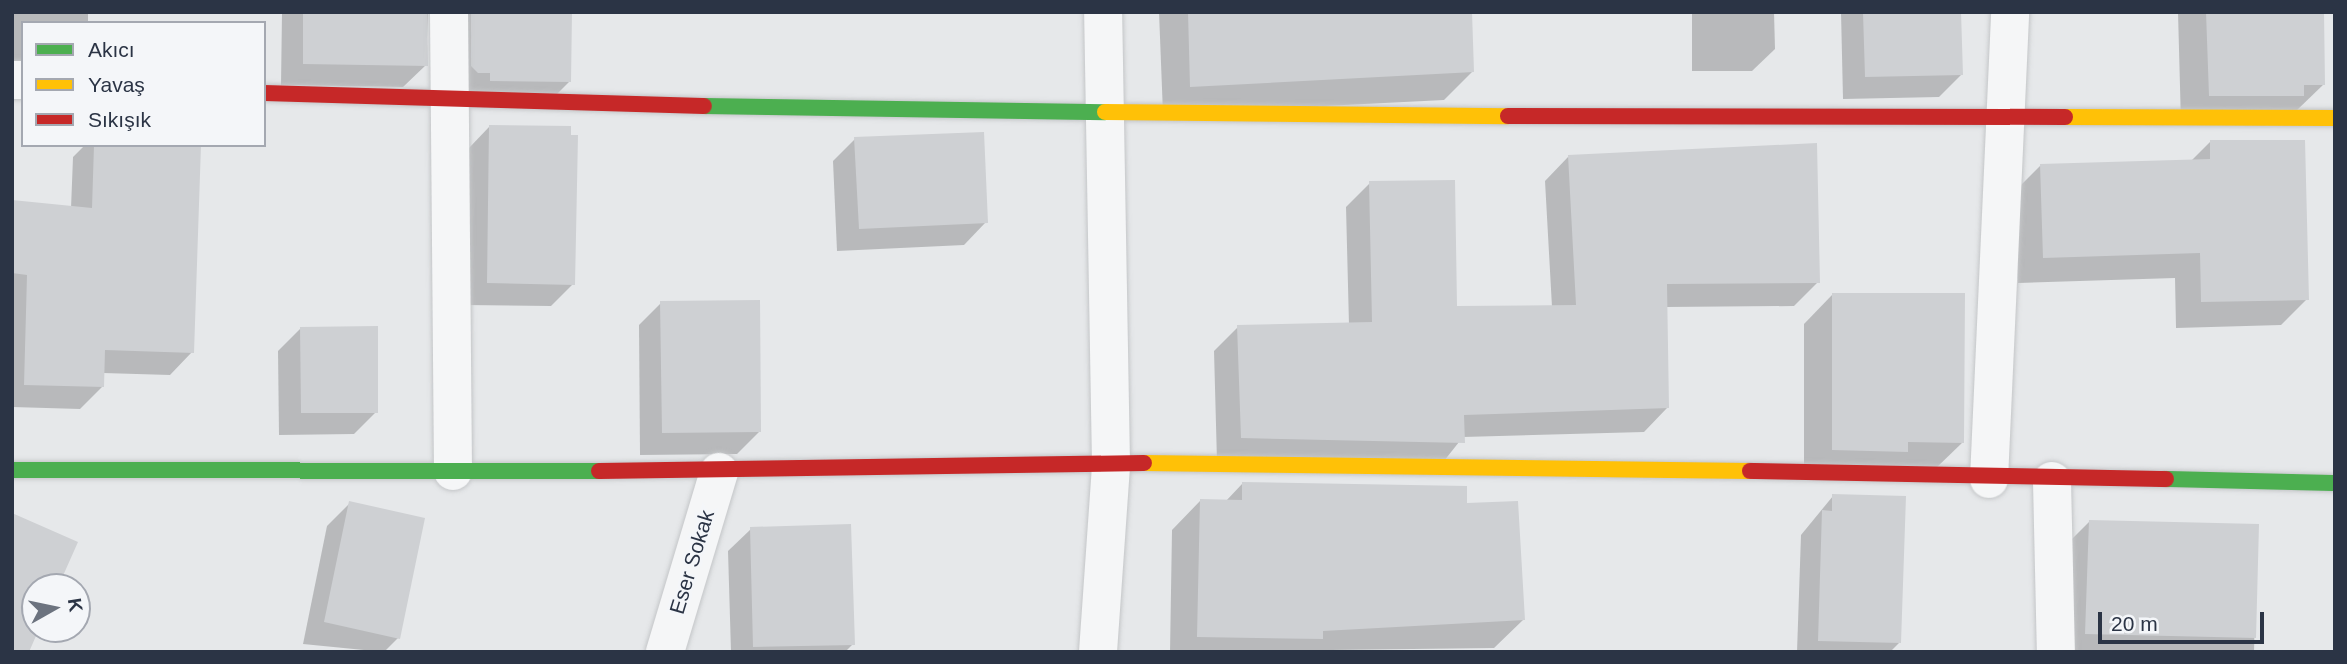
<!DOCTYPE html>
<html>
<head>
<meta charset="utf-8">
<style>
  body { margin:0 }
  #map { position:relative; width:2347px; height:664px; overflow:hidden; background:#e6e8ea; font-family:Arial,sans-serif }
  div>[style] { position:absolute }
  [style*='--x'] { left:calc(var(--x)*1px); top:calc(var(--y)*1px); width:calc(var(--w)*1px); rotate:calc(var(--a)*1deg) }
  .shadow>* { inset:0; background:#0003 }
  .building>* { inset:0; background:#ced0d3 }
  .roads { filter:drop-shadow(0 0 2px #c4c6c8) drop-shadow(0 0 2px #c4c6c8) }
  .street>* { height:38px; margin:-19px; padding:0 19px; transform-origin:19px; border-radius:19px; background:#f5f6f7 }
  .fast>* { height:16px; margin:-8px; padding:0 8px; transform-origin:8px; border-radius:8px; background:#4caf50 }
  .slow>* { height:16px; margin:-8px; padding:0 8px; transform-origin:8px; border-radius:8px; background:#ffc107 }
  .jam>* { height:16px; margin:-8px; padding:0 8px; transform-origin:8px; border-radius:8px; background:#c62828 }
  span { translate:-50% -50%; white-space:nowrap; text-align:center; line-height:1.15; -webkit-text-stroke:6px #f4f6f9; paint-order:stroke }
  .street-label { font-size:21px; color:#2b3445 }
  .frame { position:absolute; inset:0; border:14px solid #2b3445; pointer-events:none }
  .legend { position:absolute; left:21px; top:21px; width:245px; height:126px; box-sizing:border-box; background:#f4f6f9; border:2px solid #a4a8b1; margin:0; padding:9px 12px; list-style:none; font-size:21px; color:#2b3445 }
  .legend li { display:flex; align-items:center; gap:14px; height:35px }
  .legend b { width:35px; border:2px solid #a4a8b1 }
  .north { position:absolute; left:21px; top:573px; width:70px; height:70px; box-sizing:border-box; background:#f4f6f9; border:2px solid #a4a8b1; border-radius:50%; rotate:81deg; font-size:19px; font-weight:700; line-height:28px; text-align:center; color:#2b3445 }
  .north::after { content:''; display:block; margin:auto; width:24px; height:32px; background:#6c737f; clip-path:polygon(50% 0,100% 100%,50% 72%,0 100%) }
  .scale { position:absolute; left:2098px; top:612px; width:166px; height:32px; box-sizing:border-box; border:4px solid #2b3445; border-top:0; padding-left:9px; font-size:21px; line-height:24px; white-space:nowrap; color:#2b3445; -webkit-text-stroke:5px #f4f6f9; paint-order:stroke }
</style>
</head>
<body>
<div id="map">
  <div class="shadow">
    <i style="clip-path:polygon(12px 12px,88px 12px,88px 23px,23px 23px,23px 75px,12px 74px)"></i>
    <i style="clip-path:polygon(282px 12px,570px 12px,570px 81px,547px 104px,468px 103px,446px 24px,428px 13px,426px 65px,403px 87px,281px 85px)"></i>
    <i style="clip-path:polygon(1159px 12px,1471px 12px,1472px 72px,1444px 100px,1163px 114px)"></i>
    <i style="clip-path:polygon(1692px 12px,1774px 12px,1775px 49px,1752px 71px,1692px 71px)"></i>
    <i style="clip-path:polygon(1841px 12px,1960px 12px,1961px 75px,1939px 97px,1843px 99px)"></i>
    <i style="clip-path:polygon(2178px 12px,2322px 12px,2324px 84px,2295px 112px,2181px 124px)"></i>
    <i style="clip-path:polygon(490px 126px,573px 284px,551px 306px,465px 305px,468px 149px)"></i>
    <i style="clip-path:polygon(855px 139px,986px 222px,964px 245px,837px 251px,833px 161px)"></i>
    <i style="clip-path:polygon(2211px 141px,2307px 299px,2281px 325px,2176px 328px,2175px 278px,2018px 283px,2014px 192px,2040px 166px,2191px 161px)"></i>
    <i style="clip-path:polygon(85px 145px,200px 145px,192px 352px,170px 375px,103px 373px,103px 386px,80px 409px,12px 407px,12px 202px,71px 208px,73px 157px)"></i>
    <i style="clip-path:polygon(1568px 157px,1818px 282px,1794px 306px,1666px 307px,1667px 408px,1644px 432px,1463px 437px,1440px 466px,1217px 462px,1214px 351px,1238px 327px,1349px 325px,1346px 207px,1370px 183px,1456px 308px,1552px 307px,1545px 181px)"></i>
    <i style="clip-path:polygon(1832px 295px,1963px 442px,1934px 470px,1804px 478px,1804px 324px)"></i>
    <i style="clip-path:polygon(661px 303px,760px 431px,737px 454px,640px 455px,639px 325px)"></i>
    <i style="clip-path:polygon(301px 328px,376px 412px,354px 434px,279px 435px,278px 351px)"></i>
    <i style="clip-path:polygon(1242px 484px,1466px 505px,1523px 620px,1494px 648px,1170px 652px,1172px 530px,1200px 501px,1225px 502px)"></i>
    <i style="clip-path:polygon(1833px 496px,1899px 643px,1890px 652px,1797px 652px,1801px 535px)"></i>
    <i style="clip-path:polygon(350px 503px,398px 638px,384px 652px,303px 644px,327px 526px)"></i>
    <i style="clip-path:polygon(2089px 522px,2257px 526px,2254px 652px,2060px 652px,2063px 548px)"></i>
    <i style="clip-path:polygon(751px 529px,853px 644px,845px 652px,731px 652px,728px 551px)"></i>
    <i style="clip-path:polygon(1679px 650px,1777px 650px,1777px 652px,1678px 652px)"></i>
  </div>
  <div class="building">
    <i style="clip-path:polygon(303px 12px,427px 12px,428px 66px,303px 64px)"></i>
    <i style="clip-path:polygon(471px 12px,572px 12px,571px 82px,490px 81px,490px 73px,478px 73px,471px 66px)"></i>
    <i style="clip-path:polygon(1188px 12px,1472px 12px,1474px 72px,1190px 87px)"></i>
    <i style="clip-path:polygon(1863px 12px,1961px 12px,1963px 75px,1865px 77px)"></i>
    <i style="clip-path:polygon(2206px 12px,2324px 12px,2325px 85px,2304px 85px,2304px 96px,2209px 96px)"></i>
    <i style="clip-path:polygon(489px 125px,571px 126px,571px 135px,578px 135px,575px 285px,487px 283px)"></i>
    <i style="clip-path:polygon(984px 132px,988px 223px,859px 229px,854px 137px)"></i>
    <i style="clip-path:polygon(2210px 140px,2305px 140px,2309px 300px,2201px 302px,2200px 253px,2043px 258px,2040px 164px,2210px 159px)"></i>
    <i style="clip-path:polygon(1817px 143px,1820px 283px,1667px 284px,1669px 408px,1464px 415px,1465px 443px,1241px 438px,1237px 325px,1372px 322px,1369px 181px,1455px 180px,1457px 306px,1576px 305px,1568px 155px)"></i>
    <i style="clip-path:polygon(94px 145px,201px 145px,194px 353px,105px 350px,104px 387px,24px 385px,27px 275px,12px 273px,12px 200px,92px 208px)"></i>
    <i style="clip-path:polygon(1832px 293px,1965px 293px,1964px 443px,1908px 442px,1908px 452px,1832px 450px)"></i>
    <i style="clip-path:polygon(760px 300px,761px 432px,662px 433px,660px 301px)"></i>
    <i style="clip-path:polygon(378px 326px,378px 413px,301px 413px,300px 327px)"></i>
    <i style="clip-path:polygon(1242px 482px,1467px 486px,1467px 503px,1518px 501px,1525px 620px,1323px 631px,1323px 639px,1197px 637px,1200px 499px,1242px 500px)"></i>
    <i style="clip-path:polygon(1832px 494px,1906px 496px,1901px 643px,1818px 641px,1822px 510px,1832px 511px)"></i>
    <i style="clip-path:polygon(349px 501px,425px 518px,400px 639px,324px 622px)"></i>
    <i style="clip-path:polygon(12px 513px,78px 542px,58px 587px,35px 587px,39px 629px,29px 652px,12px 652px)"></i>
    <i style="clip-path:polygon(2089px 520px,2259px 524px,2256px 638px,2085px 634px)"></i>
    <i style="clip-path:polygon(851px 524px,855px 645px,753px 647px,750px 527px)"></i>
  </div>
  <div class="roads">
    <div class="street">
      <i style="--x:449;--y:12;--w:459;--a:89.5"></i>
      <i style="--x:12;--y:80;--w:11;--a:0"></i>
      <i style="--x:1989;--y:479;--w:467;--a:-87.4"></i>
      <i style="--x:2052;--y:481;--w:171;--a:88.7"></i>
      <i style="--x:665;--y:652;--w:188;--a:-73.3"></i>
      <i style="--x:1098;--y:652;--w:188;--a:-86"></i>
      <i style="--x:1111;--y:464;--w:452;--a:-91"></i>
    </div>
    <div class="fast">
      <i style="--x:704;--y:106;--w:401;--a:0.9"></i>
      <i style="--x:12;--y:470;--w:587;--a:0.1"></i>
      <i style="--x:2166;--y:479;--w:169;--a:1.4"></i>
    </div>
    <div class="slow">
      <i style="--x:1105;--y:112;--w:403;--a:0.6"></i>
      <i style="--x:2065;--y:117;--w:270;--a:0.2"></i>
      <i style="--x:1144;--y:463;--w:606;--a:0.76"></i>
    </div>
    <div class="jam">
      <i style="--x:264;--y:93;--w:440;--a:1.7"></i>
      <i style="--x:1508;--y:116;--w:557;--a:0.1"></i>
      <i style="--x:599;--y:471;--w:545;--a:-0.84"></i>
      <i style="--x:1750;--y:471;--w:416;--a:1.1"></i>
    </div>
  </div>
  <div class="street-label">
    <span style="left:692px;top:562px;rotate:-73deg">Eser Sokak</span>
  </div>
  <div class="frame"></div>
  <ul class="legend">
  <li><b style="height:9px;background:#4caf50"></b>Akıcı</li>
  <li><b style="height:9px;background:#ffc107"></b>Yavaş</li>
  <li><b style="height:9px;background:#c62828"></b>Sıkışık</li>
  </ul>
  <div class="north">K</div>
  <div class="scale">20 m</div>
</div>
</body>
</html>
